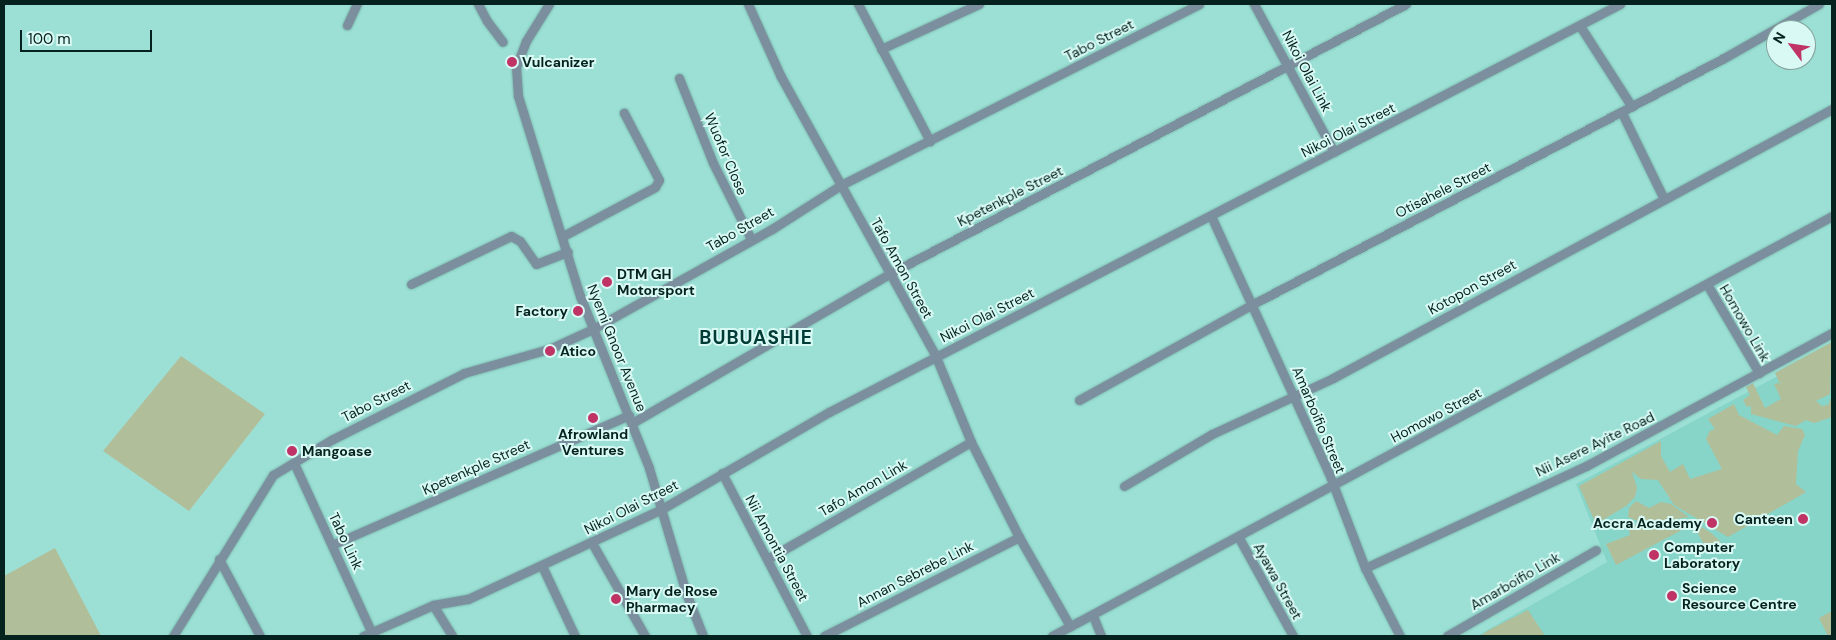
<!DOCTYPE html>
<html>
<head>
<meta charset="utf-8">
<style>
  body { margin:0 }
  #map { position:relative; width:1836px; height:640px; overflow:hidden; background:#9ce0d5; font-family:"DM Sans",sans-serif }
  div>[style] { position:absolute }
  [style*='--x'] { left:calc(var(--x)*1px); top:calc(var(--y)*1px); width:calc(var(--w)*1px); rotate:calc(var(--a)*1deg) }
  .built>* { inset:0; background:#87d4c8 }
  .green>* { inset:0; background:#b1be9a }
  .roads { filter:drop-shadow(0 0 1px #7ebab0) drop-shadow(0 0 1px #7ebab0) }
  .minor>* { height:9px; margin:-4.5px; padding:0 4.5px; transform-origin:4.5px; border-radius:4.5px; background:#7c8f9e }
  .dots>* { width:14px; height:14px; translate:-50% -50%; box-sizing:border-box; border:2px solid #d8f9f4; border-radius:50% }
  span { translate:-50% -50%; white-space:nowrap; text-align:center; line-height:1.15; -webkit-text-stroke:4px #d8f9f4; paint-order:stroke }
  .street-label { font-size:14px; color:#05221e }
  .poi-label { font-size:14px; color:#05221e; font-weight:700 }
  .left { translate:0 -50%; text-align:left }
  .right { translate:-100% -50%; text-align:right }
  .district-label { font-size:19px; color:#013b35; font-weight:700; letter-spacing:1px }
  .frame { position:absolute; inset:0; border:5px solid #05221e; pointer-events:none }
  .north { position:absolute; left:1766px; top:20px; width:50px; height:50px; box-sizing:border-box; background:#d8f9f4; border:1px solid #84a39e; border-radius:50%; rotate:301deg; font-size:14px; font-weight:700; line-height:20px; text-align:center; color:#05221e }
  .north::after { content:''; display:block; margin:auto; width:18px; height:22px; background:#bf3365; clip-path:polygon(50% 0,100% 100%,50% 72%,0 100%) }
  .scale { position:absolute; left:20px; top:30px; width:132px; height:22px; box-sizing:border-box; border:2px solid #05221e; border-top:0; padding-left:6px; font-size:15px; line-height:18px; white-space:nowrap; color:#05221e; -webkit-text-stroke:4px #d8f9f4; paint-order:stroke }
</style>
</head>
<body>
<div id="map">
  <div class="built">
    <i style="clip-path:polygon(1832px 347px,1832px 636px,1477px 636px,1607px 562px,1576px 484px)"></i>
  </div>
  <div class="green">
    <i style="clip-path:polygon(1832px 342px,1830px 394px,1816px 401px,1822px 406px,1828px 405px,1832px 396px,1832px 417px,1814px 423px,1806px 420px,1796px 426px,1751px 414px,1751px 406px,1747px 407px,1743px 400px,1750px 395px,1746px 387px,1753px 383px,1765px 408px,1781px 399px,1774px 384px,1783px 382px,1779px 382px,1775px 373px)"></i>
    <i style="clip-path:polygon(181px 356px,265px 414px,189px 511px,103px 451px)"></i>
    <i style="clip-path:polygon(1734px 404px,1739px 415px,1777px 435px,1784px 426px,1802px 429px,1805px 435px,1798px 451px,1796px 484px,1806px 492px,1728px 537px,1674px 505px,1658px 480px,1641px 479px,1632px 472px,1637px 488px,1635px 497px,1626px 506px,1596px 524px,1579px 486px,1661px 441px,1661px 456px,1670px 472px,1683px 464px,1690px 479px,1722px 469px,1706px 439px,1710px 431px,1715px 429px,1708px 419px)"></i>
    <i style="clip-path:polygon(1636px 501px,1649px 508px,1661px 502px,1671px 504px,1689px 517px,1645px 524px,1628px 517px,1629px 508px)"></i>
    <i style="clip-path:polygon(1691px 522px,1695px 523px,1616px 565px,1606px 544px,1630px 535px,1628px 525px,1672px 527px)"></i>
    <i style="clip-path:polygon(1700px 526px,1711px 533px,1721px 542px,1706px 548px,1696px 530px)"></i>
    <i style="clip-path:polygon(55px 548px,101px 636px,4px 636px,4px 576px)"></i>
    <i style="clip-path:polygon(1528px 610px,1545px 636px,1480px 636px,1489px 630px)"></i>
    <i style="clip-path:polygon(1832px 611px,1832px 636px,1828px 636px,1819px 618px)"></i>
  </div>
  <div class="roads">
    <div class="minor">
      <i style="--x:478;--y:4;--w:19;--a:62"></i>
      <i style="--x:487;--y:21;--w:26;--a:53"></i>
      <i style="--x:549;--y:4;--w:44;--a:121.9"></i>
      <i style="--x:526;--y:41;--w:28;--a:111"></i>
      <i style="--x:516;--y:67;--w:29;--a:86"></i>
      <i style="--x:518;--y:96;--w:209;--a:72.8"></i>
      <i style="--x:580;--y:296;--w:185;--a:68.1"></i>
      <i style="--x:649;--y:468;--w:130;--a:73.5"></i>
      <i style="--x:686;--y:593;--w:46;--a:68.4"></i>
      <i style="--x:748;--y:4;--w:78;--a:65.7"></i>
      <i style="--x:780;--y:75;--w:322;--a:61"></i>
      <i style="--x:936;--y:357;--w:92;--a:67.6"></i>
      <i style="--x:971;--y:442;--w:106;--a:63.2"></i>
      <i style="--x:1019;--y:537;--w:103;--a:60.2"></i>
      <i style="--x:858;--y:4;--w:155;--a:62.3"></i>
      <i style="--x:1254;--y:4;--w:168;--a:61.6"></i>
      <i style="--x:347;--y:25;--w:23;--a:-65"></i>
      <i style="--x:1580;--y:26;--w:96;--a:57.3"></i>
      <i style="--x:881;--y:49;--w:108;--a:-24.7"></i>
      <i style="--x:679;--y:78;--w:92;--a:68.2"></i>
      <i style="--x:713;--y:163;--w:85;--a:63.4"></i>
      <i style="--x:1622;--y:113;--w:96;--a:64"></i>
      <i style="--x:1211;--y:216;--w:281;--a:65.4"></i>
      <i style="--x:1328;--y:471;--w:104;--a:69.1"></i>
      <i style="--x:1365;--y:568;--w:76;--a:62.8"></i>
      <i style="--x:563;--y:236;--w:104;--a:-28"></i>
      <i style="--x:655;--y:187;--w:8;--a:-60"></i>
      <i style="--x:659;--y:180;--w:76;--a:-117.6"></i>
      <i style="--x:411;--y:284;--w:111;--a:-25.6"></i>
      <i style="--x:511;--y:236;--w:10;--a:29"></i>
      <i style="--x:520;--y:241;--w:28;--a:55"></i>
      <i style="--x:536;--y:264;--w:34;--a:-21"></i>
      <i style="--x:1708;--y:286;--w:101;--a:59.6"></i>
      <i style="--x:1079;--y:400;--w:199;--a:-28.9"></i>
      <i style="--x:1253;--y:304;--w:531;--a:-27.58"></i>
      <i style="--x:1724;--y:58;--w:109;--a:-29.6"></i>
      <i style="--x:632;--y:423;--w:297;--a:-30.1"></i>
      <i style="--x:889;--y:274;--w:583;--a:-27.58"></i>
      <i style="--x:294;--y:463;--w:185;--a:65.4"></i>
      <i style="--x:722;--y:473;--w:184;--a:62.5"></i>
      <i style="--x:1124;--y:486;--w:102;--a:-30.6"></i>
      <i style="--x:1212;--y:434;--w:133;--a:-24.8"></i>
      <i style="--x:1333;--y:378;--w:567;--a:-28.33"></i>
      <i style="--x:1239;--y:538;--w:112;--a:61.1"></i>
      <i style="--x:592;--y:543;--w:107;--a:60.3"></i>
      <i style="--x:334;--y:544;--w:322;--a:-23.6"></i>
      <i style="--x:769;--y:558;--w:233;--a:-29.9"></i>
      <i style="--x:219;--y:559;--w:87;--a:62"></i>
      <i style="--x:542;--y:566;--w:77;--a:64.8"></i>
      <i style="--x:1365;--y:568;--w:243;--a:-24.8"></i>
      <i style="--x:1586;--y:466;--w:280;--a:-28.4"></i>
      <i style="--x:433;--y:605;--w:36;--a:58"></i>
      <i style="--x:1093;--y:616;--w:22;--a:68"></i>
      <i style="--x:173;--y:636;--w:190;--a:-58.2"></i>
      <i style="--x:273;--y:475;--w:70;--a:-31"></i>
      <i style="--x:333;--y:439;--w:147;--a:-26.7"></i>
      <i style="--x:464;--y:373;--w:88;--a:-15.8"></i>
      <i style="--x:549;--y:349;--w:48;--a:-24.4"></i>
      <i style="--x:593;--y:329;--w:205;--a:-29.2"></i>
      <i style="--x:772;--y:229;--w:82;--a:-32.5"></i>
      <i style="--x:841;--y:185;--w:401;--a:-26.8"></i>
      <i style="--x:363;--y:636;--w:77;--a:-23.9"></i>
      <i style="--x:433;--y:605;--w:36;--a:-10"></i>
      <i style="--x:468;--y:599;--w:212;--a:-24.9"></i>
      <i style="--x:660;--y:510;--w:195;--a:-30.1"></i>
      <i style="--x:829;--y:412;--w:890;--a:-27.28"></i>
      <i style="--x:824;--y:636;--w:219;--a:-26.9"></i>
      <i style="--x:1052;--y:636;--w:886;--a:-28.3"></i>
      <i style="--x:1447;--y:636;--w:172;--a:-30"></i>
    </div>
  </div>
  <div class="dots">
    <i style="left:512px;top:62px;background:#bf3365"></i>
    <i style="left:607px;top:282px;background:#bf3365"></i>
    <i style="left:578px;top:311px;background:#bf3365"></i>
    <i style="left:550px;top:351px;background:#bf3365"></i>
    <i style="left:593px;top:418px;background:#bf3365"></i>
    <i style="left:292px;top:451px;background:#bf3365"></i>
    <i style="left:1803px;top:519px;background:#bf3365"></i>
    <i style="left:1712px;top:523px;background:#bf3365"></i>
    <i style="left:1654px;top:555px;background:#bf3365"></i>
    <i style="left:1672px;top:596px;background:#bf3365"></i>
    <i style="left:616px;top:599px;background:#bf3365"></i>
  </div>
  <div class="street-label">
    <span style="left:1099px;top:40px;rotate:-27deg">Tabo Street</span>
    <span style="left:1307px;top:71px;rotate:62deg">Nikoi Olai Link</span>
    <span style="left:1348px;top:130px;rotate:-27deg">Nikoi Olai Street</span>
    <span style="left:726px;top:154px;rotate:67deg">Wuofor Close</span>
    <span style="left:1443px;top:190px;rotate:-27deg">Otisahele Street</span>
    <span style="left:1010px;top:196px;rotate:-27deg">Kpetenkple Street</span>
    <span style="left:740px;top:229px;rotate:-30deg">Tabo Street</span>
    <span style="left:902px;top:268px;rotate:61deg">Tafo Amon Street</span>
    <span style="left:1472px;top:287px;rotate:-29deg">Kotopon Street</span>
    <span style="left:987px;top:315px;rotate:-27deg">Nikoi Olai Street</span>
    <span style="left:1745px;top:323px;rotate:60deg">Homowo Link</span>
    <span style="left:617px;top:348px;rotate:68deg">Nyemi Gnoor Avenue</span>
    <span style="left:376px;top:401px;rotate:-27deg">Tabo Street</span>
    <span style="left:1436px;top:415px;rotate:-28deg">Homowo Street</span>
    <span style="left:1319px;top:420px;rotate:67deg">Amarboifio Street</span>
    <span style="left:1595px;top:444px;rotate:-26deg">Nii Asere Ayite Road</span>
    <span style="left:476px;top:467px;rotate:-24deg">Kpetenkple Street</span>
    <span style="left:863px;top:488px;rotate:-30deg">Tafo Amon Link</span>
    <span style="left:631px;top:507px;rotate:-27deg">Nikoi Olai Street</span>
    <span style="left:346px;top:541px;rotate:65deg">Tabo Link</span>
    <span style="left:777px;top:548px;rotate:62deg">Nii Amontia Street</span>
    <span style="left:915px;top:574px;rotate:-27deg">Annan Sebrebe Link</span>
    <span style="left:1278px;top:581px;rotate:61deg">Ayawa Street</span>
    <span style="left:1515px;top:581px;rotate:-30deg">Amarboifio Link</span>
  </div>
  <div class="poi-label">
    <span class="left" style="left:522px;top:62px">Vulcanizer</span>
    <span class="left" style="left:617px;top:282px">DTM GH<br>Motorsport</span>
    <span class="right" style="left:568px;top:311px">Factory</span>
    <span class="left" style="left:560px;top:351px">Atico</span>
    <span style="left:593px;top:442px">Afrowland<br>Ventures</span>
    <span class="left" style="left:302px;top:451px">Mangoase</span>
    <span class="right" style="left:1793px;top:519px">Canteen</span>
    <span class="right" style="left:1702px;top:523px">Accra Academy</span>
    <span class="left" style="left:1664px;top:555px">Computer<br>Laboratory</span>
    <span class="left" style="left:1682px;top:596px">Science<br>Resource Centre</span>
    <span class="left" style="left:626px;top:599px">Mary de Rose<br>Pharmacy</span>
  </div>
  <div class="district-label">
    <span style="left:756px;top:338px">BUBUASHIE</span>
  </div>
  <div class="frame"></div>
  <div class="north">N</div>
  <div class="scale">100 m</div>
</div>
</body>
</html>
